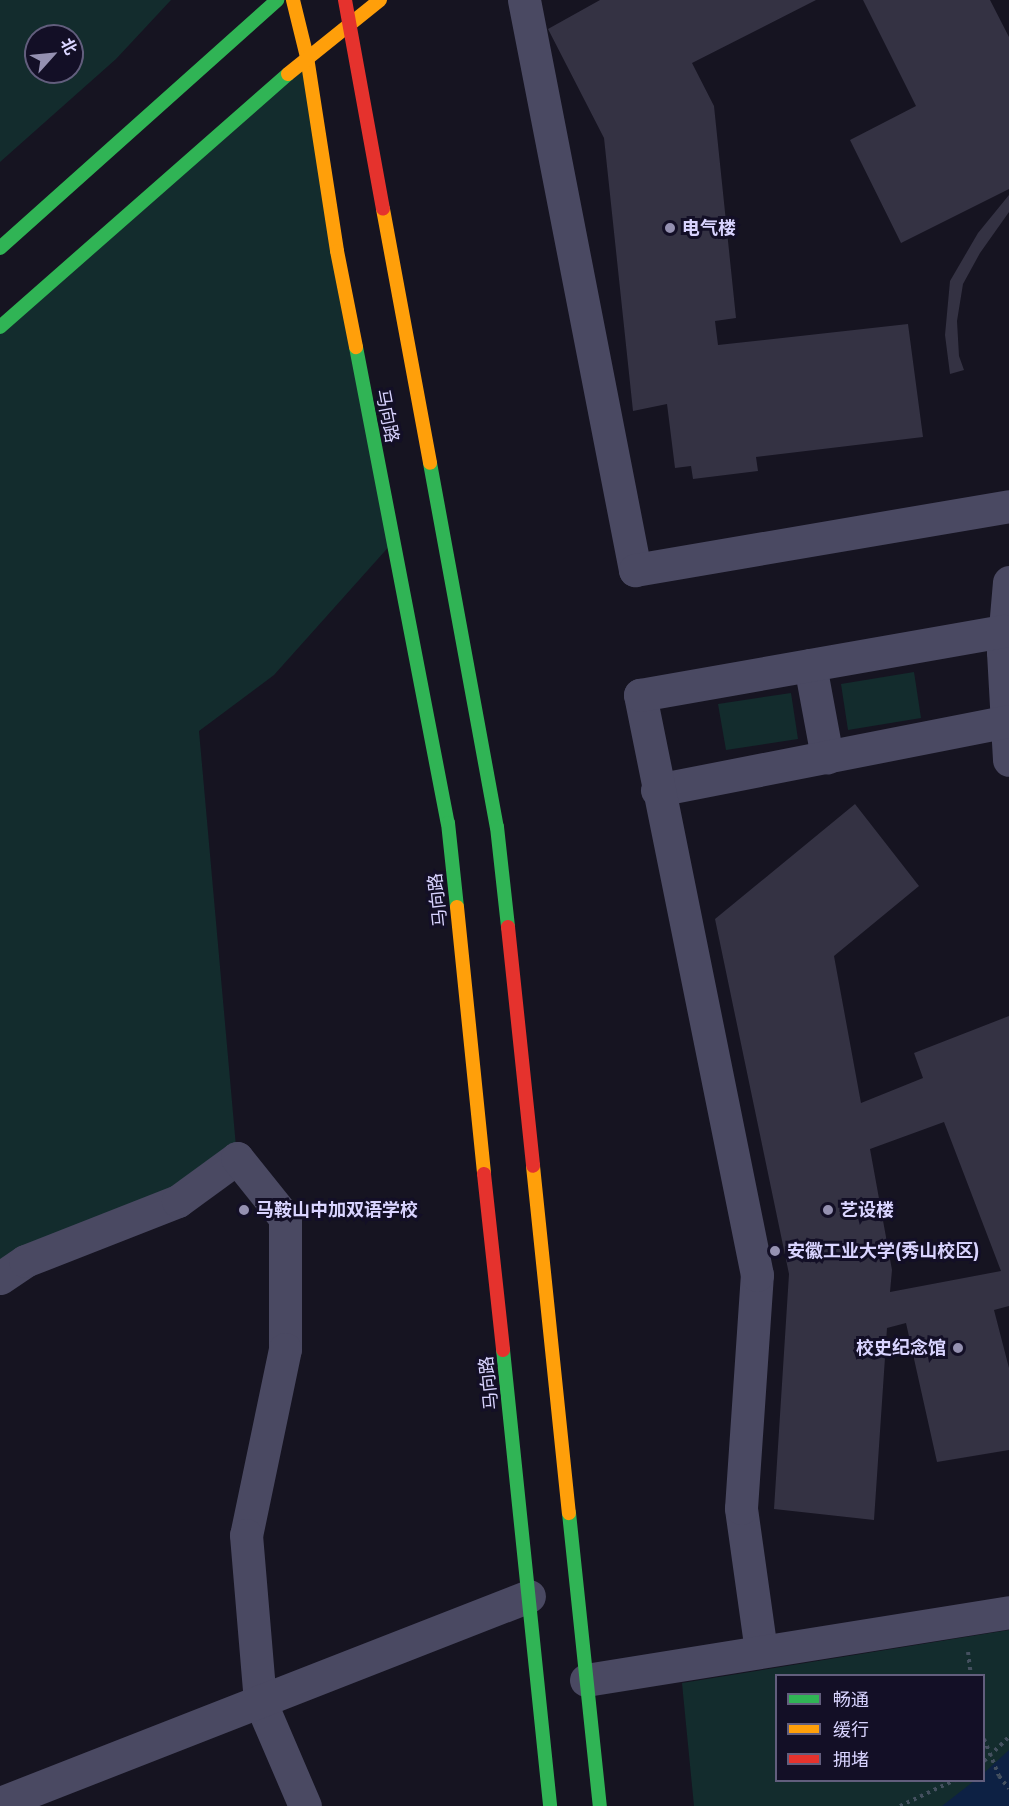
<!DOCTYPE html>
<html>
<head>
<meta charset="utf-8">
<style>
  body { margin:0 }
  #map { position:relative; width:1009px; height:1806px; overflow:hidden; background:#161421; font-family:Jost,"Noto Sans SC",sans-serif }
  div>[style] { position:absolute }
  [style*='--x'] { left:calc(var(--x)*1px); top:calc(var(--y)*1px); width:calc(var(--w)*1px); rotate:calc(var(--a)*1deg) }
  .green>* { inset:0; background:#132c2d }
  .water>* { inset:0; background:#0d2144 }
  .building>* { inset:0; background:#343243 }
  .path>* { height:4px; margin-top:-2px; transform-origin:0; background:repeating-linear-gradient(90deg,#44505f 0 3px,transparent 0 7.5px) }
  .street>* { height:33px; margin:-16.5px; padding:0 16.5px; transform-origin:16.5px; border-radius:16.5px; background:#4a4962 }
  .fast>* { height:14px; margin:-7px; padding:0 7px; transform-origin:7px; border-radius:7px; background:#30b455 }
  .slow>* { height:14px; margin:-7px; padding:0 7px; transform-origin:7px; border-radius:7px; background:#ff9f0a }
  .jam>* { height:14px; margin:-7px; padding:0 7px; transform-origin:7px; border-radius:7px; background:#e5322d }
  .dots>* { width:16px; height:16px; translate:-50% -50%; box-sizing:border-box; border:3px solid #130f26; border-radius:50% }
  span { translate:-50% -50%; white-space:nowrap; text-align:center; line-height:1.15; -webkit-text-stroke:6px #130f26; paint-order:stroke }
  .poi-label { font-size:18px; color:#d9d4ff; font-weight:700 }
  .left { translate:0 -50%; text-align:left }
  .right { translate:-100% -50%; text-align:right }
  .street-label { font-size:18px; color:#d9d4ff }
  .legend { position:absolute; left:775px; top:1674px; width:210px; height:108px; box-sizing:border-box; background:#130f26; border:2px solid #625e7d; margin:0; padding:8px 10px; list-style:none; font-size:18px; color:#d9d4ff }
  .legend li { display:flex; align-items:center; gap:12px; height:30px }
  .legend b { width:30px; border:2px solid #625e7d }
  .north { position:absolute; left:24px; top:24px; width:60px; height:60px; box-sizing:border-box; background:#130f26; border:2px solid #625e7d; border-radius:50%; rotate:63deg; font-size:16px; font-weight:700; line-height:24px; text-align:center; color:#d9d4ff }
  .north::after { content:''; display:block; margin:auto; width:21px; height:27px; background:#9591b1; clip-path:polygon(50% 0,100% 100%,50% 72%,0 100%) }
</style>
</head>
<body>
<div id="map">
  <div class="green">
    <i style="clip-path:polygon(evenodd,0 0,171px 0,116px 59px,0 162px,0 0,36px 36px,72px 36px,72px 72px,36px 72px,36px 36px)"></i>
    <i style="clip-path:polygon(307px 57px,393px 542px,274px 675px,199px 731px,237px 1158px,0 1278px,0 327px)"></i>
    <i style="clip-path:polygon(914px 672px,921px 718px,848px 730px,841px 684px)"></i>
    <i style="clip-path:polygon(791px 693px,798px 739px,726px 750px,718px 704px)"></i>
    <i style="clip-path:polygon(evenodd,1009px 1630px,1009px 1806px,694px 1806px,682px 1683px,1009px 1630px,776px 1676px,984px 1676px,984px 1780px,776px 1780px,776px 1676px)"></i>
  </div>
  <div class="water">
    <i style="clip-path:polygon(1009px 1750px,1009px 1806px,942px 1806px,974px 1781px,984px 1780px,984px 1773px)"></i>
  </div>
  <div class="building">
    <i style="clip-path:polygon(600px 0,816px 0,692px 63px,714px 106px,736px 318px,715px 321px,718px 345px,908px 324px,923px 437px,756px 457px,758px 471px,693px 479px,691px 466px,675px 468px,667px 404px,633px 411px,604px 138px,548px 29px)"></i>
    <i style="clip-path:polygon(863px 0,990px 0,1009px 37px,1009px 189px,901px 243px,850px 140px,916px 106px)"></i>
    <i style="clip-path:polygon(1009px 195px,1009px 212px,980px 253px,963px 284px,957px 321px,959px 356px,964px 370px,950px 374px,945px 335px,950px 281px,978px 233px)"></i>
    <i style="clip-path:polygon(evenodd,855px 804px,919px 886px,834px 956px,861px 1103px,923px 1078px,914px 1053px,1009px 1016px,1009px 1306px,994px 1310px,1009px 1368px,1009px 1450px,937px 1462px,906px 1323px,887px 1328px,874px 1520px,774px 1509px,789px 1274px,715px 919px,855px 804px,944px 1122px,1001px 1271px,890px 1292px,892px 1270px,870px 1149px,944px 1122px)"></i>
  </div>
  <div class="path">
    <i style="--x:968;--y:1652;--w:24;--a:83"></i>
    <i style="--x:984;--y:1739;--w:40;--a:68"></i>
    <i style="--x:999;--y:1776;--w:16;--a:52"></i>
    <i style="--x:984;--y:1761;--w:35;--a:-44"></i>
    <i style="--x:900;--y:1806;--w:61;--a:-25.3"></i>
  </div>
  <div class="street">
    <i style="--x:524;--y:0;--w:581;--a:78.98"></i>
    <i style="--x:635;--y:570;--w:379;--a:-9.7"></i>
    <i style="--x:1009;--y:582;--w:70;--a:94.9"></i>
    <i style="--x:1003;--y:652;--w:108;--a:86.8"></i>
    <i style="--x:810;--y:665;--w:94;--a:79.5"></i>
    <i style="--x:657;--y:790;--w:355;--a:-11.1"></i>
    <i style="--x:0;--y:1278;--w:30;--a:-34"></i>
    <i style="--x:25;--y:1261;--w:164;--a:-21.4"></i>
    <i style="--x:178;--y:1201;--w:73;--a:-36.1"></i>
    <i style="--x:237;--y:1158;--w:77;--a:51.3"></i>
    <i style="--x:285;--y:1218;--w:131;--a:90"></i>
    <i style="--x:285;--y:1349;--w:190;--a:101.8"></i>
    <i style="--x:246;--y:1535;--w:167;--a:85.2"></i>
    <i style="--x:260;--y:1701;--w:114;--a:66.8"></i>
    <i style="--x:761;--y:1651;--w:144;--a:-98"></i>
    <i style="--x:741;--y:1508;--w:234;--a:-86.1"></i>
    <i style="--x:757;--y:1275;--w:592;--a:-101.4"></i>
    <i style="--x:640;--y:695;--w:370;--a:-10"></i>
    <i style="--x:586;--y:1680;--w:428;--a:-9.1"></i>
    <i style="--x:0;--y:1803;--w:568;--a:-21.37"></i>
  </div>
  <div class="fast">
    <i style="--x:0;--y:248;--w:372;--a:-41.8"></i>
    <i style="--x:0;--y:327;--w:383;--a:-41.3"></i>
    <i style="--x:356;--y:347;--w:485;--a:79.1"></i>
    <i style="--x:448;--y:823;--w:84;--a:83.9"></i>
    <i style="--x:430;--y:463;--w:370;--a:79.6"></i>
    <i style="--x:497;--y:827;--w:101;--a:83.7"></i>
    <i style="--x:503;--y:1350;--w:458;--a:84.1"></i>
    <i style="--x:569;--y:1513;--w:295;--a:84"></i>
  </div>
  <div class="slow">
    <i style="--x:293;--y:0;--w:59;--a:76.2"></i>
    <i style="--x:307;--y:57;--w:196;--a:81.2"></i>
    <i style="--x:337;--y:251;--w:98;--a:78.8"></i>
    <i style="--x:288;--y:74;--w:118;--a:-38.8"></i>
    <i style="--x:383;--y:209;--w:258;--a:79.5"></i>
    <i style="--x:457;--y:907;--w:268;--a:84.2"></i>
    <i style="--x:533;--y:1166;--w:349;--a:84.1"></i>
  </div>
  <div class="jam">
    <i style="--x:345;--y:0;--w:212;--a:79.7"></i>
    <i style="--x:508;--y:927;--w:240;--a:84"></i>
    <i style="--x:484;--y:1174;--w:177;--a:83.8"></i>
  </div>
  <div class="dots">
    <i style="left:670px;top:228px;background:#9591b1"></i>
    <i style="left:244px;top:1210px;background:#9591b1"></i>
    <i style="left:828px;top:1210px;background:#9591b1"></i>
    <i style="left:775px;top:1251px;background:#9591b1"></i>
    <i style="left:958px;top:1348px;background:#9591b1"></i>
  </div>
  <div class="poi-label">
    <span class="left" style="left:682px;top:228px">电气楼</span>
    <span class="left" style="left:256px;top:1210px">马鞍山中加双语学校</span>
    <span class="left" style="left:840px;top:1210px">艺设楼</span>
    <span class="left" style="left:787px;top:1251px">安徽工业大学(秀山校区)</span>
    <span class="right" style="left:946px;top:1348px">校史纪念馆</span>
  </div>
  <div class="street-label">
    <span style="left:387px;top:416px;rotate:79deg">马向路</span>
    <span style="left:438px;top:900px;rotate:-96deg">马向路</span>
    <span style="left:489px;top:1383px;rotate:-96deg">马向路</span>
  </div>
  <ul class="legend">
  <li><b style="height:8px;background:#30b455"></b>畅通</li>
  <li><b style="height:8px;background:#ff9f0a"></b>缓行</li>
  <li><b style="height:8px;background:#e5322d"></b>拥堵</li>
  </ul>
  <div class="north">北</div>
</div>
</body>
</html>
